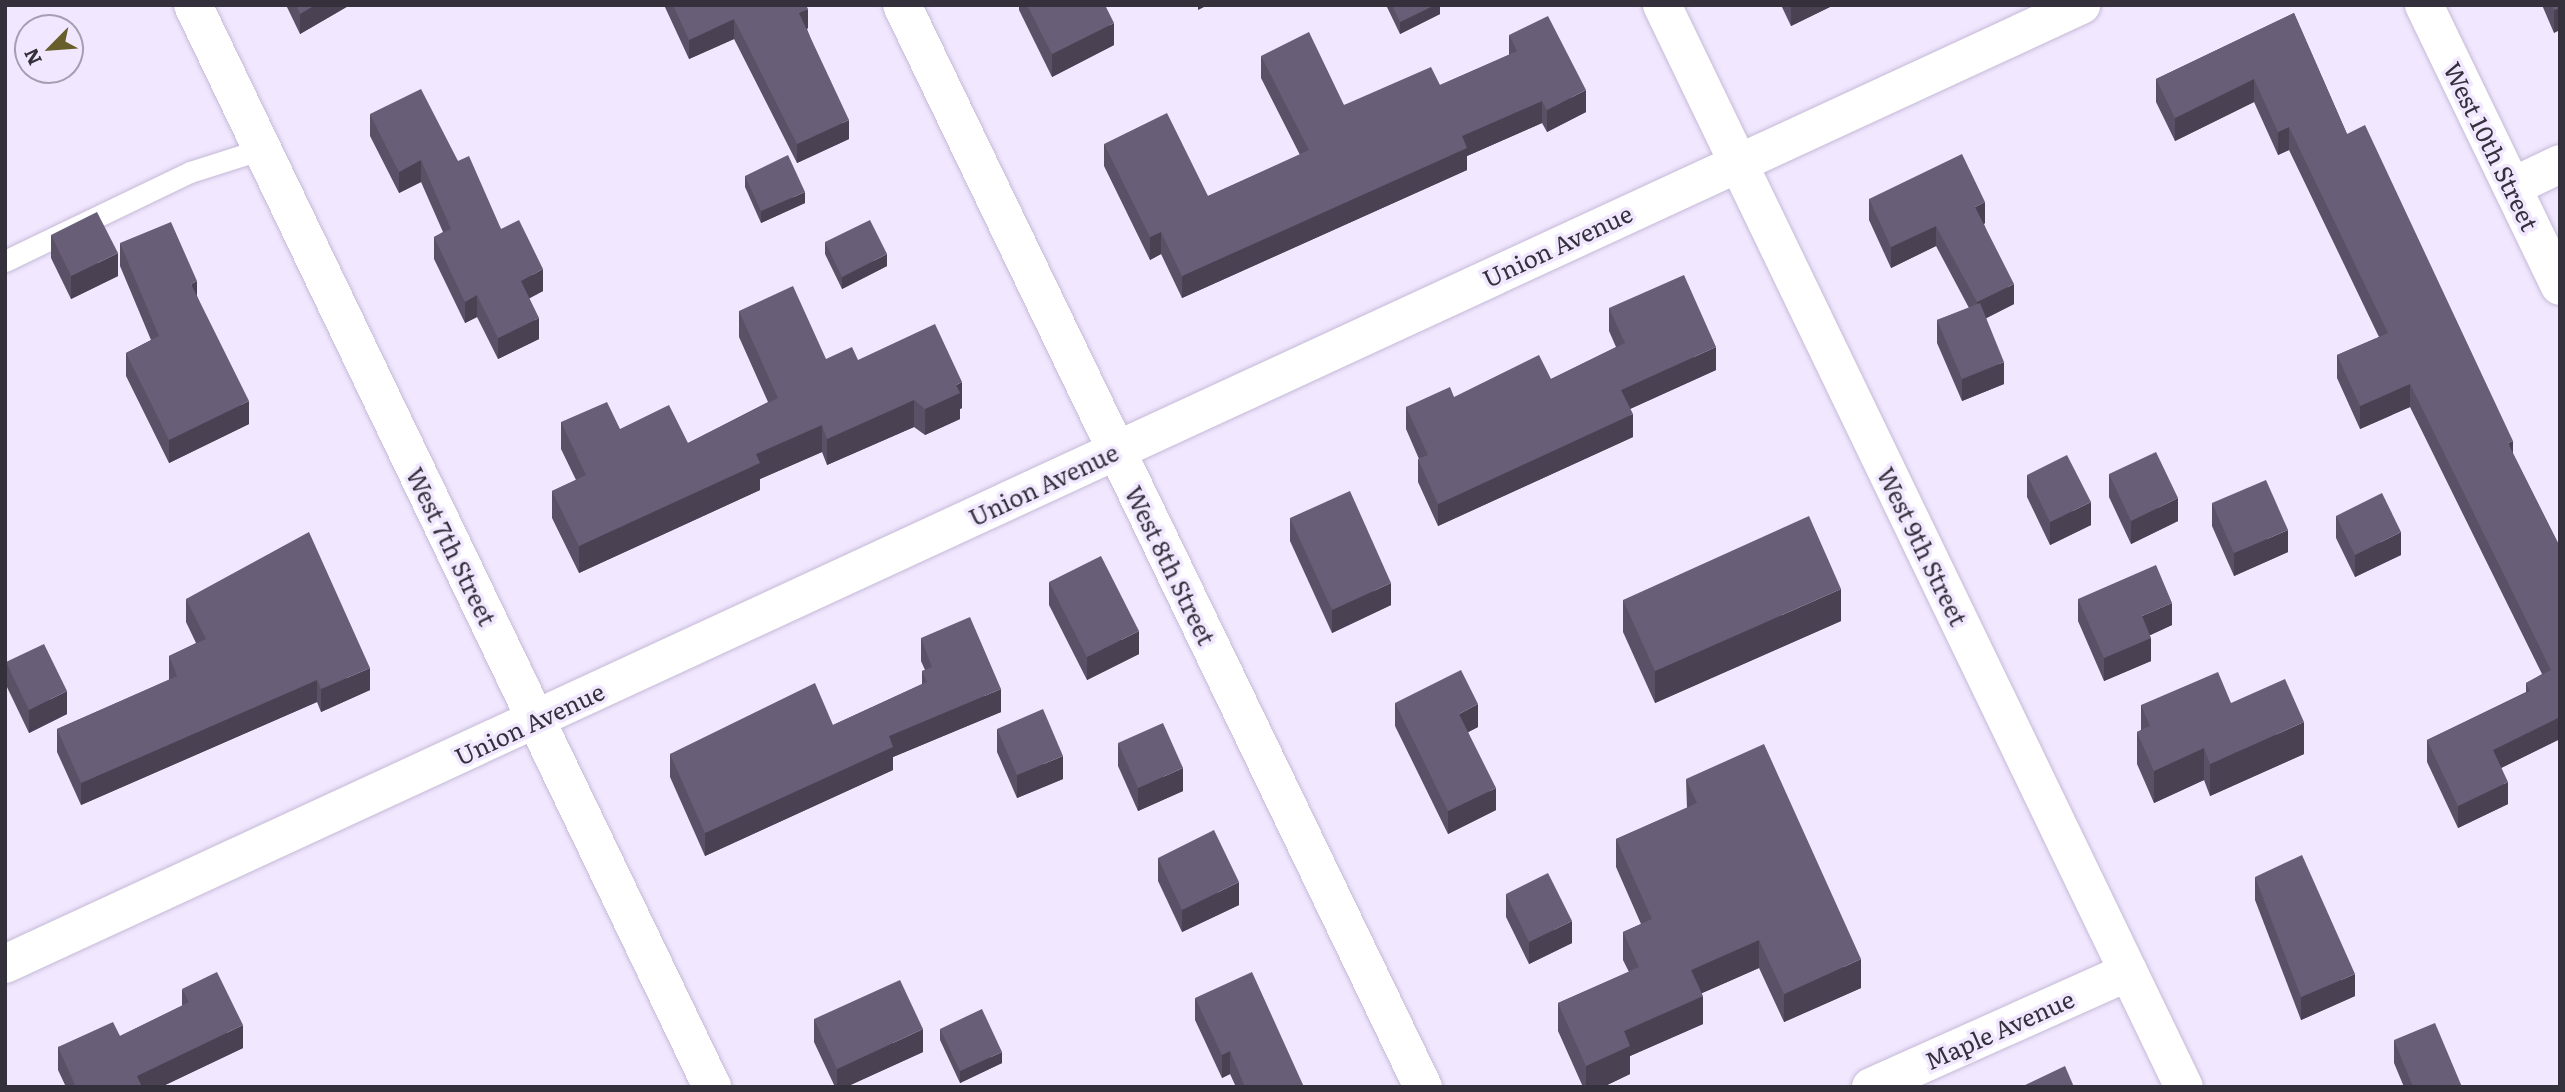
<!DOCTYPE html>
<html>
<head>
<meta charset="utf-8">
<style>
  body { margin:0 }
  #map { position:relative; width:2565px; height:1092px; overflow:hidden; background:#f1e8ff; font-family:Literata,serif }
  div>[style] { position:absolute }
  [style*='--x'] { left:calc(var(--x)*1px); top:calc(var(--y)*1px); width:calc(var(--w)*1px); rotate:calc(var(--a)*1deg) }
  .roads { filter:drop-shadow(0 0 2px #c6bad6) drop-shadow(0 0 2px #c6bad6) }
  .service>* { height:21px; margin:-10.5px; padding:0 10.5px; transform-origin:10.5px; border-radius:10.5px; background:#fff }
  .minor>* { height:38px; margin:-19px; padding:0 19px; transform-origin:19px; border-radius:19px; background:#fff }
  .wall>* { inset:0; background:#5a5166 }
  .shaded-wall>* { inset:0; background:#4a4253 }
  .building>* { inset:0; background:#695e77 }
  span { translate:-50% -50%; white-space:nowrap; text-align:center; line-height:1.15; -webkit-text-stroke:7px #f1e8ff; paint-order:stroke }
  .street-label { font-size:24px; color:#35313c }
  .frame { position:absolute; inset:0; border:7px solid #35313c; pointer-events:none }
  .north { position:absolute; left:14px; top:14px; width:70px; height:70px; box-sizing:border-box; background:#f1e8ff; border:2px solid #a69fb1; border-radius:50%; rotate:245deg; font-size:19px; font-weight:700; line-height:28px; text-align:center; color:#35313c }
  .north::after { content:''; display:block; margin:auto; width:24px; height:32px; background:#685e2b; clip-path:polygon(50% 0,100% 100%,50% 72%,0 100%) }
</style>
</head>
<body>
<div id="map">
  <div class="roads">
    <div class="service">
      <i style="--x:5;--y:261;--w:205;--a:-25.7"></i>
      <i style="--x:190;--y:172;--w:76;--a:-17.7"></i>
    </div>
    <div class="minor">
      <i style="--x:193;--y:5;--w:1200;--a:64.37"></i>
      <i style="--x:902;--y:5;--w:1201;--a:64.29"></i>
      <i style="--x:1662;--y:5;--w:1201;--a:64.25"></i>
      <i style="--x:2424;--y:5;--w:312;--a:64.2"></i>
      <i style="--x:2512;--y:187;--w:53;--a:-25.6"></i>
      <i style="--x:5;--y:964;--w:2287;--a:-24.79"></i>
      <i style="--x:1871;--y:1087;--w:282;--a:-24.1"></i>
    </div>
  </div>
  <div class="wall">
    <i style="clip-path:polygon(286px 5px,350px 5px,300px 34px)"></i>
    <i style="clip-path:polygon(664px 5px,806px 5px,808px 28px,807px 29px,849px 139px,797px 163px,734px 39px,689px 59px)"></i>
    <i style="clip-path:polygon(1019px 5px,1105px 5px,1114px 45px,1052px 77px,1019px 10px)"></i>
    <i style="clip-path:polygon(1386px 5px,1440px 5px,1440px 14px,1400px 34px)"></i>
    <i style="clip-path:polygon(1781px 5px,1834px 5px,1791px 26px)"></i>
    <i style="clip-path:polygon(2542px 5px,2560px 5px,2554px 33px)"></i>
    <i style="clip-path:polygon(2294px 13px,2347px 134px,2513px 454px,2560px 547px,2560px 739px,2501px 768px,2508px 804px,2458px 828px,2427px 762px,2427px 740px,2526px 692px,2526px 683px,2542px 674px,2410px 407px,2360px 429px,2337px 378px,2337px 355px,2379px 337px,2289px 150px,2278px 155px,2254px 102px,2175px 141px,2156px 102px,2156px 79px)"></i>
    <i style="clip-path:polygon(1509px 35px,1586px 112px,1547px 132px,1542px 123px,1467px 156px,1467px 170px,1182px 298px,1161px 254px,1150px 260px,1104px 166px,1104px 144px,1208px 196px,1300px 155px,1261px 78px,1261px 56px,1344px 105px,1440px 85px,1509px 55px)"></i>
    <i style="clip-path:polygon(370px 114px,458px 161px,501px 229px,543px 291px,529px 298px,539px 339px,498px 359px,477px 317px,465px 323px,434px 259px,434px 237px,443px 232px,421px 182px,399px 193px,370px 136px)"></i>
    <i style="clip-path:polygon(745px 176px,805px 203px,761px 223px,745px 187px)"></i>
    <i style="clip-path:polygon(1869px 199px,1985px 223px,1984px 224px,2014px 304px,1986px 318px,2004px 384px,1962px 401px,1937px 343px,1937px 320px,1969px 308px,1936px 246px,1891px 268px,1869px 220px)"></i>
    <i style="clip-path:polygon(51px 235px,118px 276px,71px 299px,51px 258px)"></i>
    <i style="clip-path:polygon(825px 242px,887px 266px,842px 289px,825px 254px)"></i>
    <i style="clip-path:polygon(120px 243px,197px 296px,249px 424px,169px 463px,126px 376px,126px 353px,151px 340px,120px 266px)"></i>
    <i style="clip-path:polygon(1609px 308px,1716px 370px,1630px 409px,1633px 437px,1438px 526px,1418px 482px,1418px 459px,1419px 459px,1406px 429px,1406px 407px,1551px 379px,1616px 347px,1609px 331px)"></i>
    <i style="clip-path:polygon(739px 311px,826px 359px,858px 360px,962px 408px,960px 409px,960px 419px,925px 435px,914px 427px,827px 465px,822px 452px,760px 479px,760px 490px,579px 573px,552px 518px,552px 491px,576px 480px,561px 449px,561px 422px,620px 429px,688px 443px,768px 402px,739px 337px)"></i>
    <i style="clip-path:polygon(2109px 474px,2178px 521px,2131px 544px,2109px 497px)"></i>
    <i style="clip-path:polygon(2027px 475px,2091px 525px,2050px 545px,2027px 497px)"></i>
    <i style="clip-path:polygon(2212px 503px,2288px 552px,2234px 576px,2212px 526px)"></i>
    <i style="clip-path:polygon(2336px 516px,2401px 555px,2355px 577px,2336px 538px)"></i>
    <i style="clip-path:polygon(1290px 518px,1391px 605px,1332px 633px,1290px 541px)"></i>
    <i style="clip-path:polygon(1049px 582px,1139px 654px,1087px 680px,1049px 605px)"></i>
    <i style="clip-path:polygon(186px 599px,370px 690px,321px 712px,317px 702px,81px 805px,57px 752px,57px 729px,169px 680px,169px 656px,196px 643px,186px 622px)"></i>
    <i style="clip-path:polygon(2078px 599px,2172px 625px,2150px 635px,2151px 661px,2104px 681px,2078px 621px)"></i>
    <i style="clip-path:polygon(1623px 600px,1841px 621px,1655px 703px,1623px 632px)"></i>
    <i style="clip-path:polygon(921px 638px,1001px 712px,893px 757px,893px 770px,705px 856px,670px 777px,670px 754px,833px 725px,922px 684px,922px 671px,925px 670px,921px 661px)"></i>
    <i style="clip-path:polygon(6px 662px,67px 714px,29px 733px,6px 685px)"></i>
    <i style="clip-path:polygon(1395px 703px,1478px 727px,1468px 732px,1496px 810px,1448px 834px,1395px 726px)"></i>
    <i style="clip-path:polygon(2231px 703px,2304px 754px,2210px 796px,2204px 780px,2154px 803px,2137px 764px,2137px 732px,2141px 730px,2141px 705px)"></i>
    <i style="clip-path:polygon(997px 729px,1063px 779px,1017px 798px,997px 752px)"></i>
    <i style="clip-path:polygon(1118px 743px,1183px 791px,1138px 811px,1118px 766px)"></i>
    <i style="clip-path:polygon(1686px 779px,1861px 988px,1784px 1022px,1759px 968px,1702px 993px,1703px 1024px,1630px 1056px,1630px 1074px,1603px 1087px,1583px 1087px,1558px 1031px,1558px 1003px,1629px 972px,1623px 960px,1623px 932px,1641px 924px,1616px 867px,1616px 839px,1687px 808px)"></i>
    <i style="clip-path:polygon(1158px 858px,1239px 905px,1182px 932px,1158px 881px)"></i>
    <i style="clip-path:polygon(2255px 877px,2355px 996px,2301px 1020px,2255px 900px)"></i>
    <i style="clip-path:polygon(1506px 894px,1572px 943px,1529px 964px,1506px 917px)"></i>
    <i style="clip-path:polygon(182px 989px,243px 1048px,161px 1087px,66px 1087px,58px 1070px,58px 1047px,120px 1036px,182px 1006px)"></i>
    <i style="clip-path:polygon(1195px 998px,1304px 1087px,1236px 1087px,1230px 1074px,1222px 1078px,1195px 1020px)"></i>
    <i style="clip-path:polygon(814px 1019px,923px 1052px,846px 1087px,835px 1087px,814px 1042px)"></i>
    <i style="clip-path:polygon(940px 1029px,1002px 1063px,960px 1083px,940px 1040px)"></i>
    <i style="clip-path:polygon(2394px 1040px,2462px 1087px,2404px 1087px,2394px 1063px)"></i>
  </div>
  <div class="shaded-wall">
    <i style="clip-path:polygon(315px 5px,350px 5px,300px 34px,300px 14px)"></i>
    <i style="clip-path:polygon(1198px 5px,1208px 5px,1198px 10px)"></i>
    <i style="clip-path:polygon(1435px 5px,1440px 5px,1440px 14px,1400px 34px,1400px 22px)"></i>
    <i style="clip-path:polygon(1791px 5px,1834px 5px,1791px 26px)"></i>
    <i style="clip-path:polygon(2560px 8px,2560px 30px,2554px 33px,2554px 10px)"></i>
    <i style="clip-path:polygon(808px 9px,808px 28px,799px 32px,799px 13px)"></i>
    <i style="clip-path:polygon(734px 19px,734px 39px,689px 59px,689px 40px)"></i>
    <i style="clip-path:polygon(1114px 23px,1114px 45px,1052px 77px,1052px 54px)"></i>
    <i style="clip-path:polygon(2254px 79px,2254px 102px,2175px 141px,2175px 118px)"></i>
    <i style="clip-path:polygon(1586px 90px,1586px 112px,1547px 132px,1547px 110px)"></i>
    <i style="clip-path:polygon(1542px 101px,1542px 123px,1467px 156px,1467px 170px,1182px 298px,1182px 276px,1462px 136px)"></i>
    <i style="clip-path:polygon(849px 120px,849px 139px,797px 163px,797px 144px)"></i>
    <i style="clip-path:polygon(2289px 127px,2289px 150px,2278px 155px,2278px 132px)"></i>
    <i style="clip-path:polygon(421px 160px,421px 182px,399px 193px,399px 172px)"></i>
    <i style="clip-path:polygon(805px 192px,805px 203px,761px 223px,761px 211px)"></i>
    <i style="clip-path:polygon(1985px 202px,1985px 223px,1975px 228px,1975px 207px)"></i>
    <i style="clip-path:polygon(1936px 226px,1936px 246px,1891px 268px,1891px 247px)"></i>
    <i style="clip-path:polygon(1161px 232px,1161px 254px,1150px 260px,1150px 237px)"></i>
    <i style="clip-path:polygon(118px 253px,118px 276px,71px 299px,71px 276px)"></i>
    <i style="clip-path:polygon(887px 254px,887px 266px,842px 289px,842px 277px)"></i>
    <i style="clip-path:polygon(543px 269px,543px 291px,521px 303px,521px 281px)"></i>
    <i style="clip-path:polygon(197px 281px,197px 304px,191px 284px)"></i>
    <i style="clip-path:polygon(2014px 284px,2014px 304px,1977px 323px,1977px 302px)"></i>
    <i style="clip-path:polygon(477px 295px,477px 317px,465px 323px,465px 302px)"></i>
    <i style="clip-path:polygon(539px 318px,539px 339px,498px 359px,498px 338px)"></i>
    <i style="clip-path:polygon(1716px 347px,1716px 370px,1621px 413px,1621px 390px)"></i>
    <i style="clip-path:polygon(2004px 362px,2004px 384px,1962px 401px,1962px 379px)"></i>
    <i style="clip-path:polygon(962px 382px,962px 408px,960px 409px,960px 419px,925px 435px,925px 409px,956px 385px)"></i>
    <i style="clip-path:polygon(2410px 384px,2410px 407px,2360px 429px,2360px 406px)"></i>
    <i style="clip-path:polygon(914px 400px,914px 427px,827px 465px,827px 439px)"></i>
    <i style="clip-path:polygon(249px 401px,249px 424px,169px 463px,169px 440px)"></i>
    <i style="clip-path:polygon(1633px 414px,1633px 437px,1438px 526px,1438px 504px)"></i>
    <i style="clip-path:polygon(822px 425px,822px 452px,760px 479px,760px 490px,579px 573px,579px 546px,756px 454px)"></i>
    <i style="clip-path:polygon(2513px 441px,2513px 463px,2508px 443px)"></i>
    <i style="clip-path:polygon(2178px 498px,2178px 521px,2131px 544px,2131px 521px)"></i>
    <i style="clip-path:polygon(2091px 502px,2091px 525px,2050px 545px,2050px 522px)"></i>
    <i style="clip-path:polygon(2288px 530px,2288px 552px,2234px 576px,2234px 553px)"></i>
    <i style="clip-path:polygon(2401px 532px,2401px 555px,2355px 577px,2355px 555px)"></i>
    <i style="clip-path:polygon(1391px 583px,1391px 605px,1332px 633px,1332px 610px)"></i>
    <i style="clip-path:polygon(1841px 589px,1841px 621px,1655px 703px,1655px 671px)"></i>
    <i style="clip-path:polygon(2172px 603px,2172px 625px,2142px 639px,2142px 616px)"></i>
    <i style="clip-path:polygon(1139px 631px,1139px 654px,1087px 680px,1087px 657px)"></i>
    <i style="clip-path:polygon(2151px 638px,2151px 661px,2104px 681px,2104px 658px)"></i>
    <i style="clip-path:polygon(370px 668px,370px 690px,321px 712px,321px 689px)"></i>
    <i style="clip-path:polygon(317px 680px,317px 702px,81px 805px,81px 783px)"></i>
    <i style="clip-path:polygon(1001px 689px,1001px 712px,893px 757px,893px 770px,705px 856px,705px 833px,889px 736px)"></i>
    <i style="clip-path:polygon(67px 691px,67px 714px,29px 733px,29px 710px)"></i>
    <i style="clip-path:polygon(1478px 704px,1478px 727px,1459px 737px,1459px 714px)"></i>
    <i style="clip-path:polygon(2560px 717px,2560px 739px,2493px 772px,2493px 750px)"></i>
    <i style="clip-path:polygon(2304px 722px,2304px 754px,2210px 796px,2210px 764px)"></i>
    <i style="clip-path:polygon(2204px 748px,2204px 780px,2154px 803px,2154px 771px)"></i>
    <i style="clip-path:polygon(1063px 756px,1063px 779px,1017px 798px,1017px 775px)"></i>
    <i style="clip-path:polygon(1183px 768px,1183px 791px,1138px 811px,1138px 788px)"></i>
    <i style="clip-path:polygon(2508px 782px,2508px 804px,2458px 828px,2458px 806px)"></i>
    <i style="clip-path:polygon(1496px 788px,1496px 810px,1448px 834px,1448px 811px)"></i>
    <i style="clip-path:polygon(1239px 882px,1239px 905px,1182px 932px,1182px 910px)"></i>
    <i style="clip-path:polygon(1572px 921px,1572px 943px,1529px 964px,1529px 942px)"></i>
    <i style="clip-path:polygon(1759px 940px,1759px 968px,1691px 998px,1691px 970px)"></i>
    <i style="clip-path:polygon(1861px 959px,1861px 988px,1784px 1022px,1784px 994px)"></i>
    <i style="clip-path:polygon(2355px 974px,2355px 996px,2301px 1020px,2301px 997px)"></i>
    <i style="clip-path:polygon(1703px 996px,1703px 1024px,1630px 1056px,1630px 1074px,1603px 1087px,1586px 1087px,1586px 1066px,1624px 1031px)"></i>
    <i style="clip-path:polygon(243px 1025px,243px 1048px,161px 1087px,137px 1087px,137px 1076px)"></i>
    <i style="clip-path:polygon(923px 1029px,923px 1052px,846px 1087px,837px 1087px,837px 1069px)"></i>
    <i style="clip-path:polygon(1230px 1051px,1230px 1074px,1222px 1078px,1222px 1055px)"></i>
    <i style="clip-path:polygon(1002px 1052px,1002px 1063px,960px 1083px,960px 1071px)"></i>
  </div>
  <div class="building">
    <i style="clip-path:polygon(296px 5px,315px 5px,300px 14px)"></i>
    <i style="clip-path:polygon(673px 5px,806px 5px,808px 9px,799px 13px,849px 120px,797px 144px,734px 19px,689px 40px)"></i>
    <i style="clip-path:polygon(1027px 5px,1105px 5px,1114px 23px,1052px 54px)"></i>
    <i style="clip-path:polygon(1392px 5px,1435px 5px,1400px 22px)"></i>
    <i style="clip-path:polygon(2552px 5px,2560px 5px,2560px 8px,2554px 10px)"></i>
    <i style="clip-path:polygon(2294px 13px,2347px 134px,2365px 125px,2513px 441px,2508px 443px,2560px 547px,2560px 717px,2493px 750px,2508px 782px,2458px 806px,2427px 740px,2530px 691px,2526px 683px,2551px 670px,2410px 384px,2360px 406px,2337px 355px,2388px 333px,2289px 127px,2278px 132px,2254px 79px,2175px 118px,2156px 79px)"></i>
    <i style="clip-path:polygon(1548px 16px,1586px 90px,1547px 110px,1542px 101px,1462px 136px,1467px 148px,1182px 276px,1161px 232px,1150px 237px,1104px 144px,1167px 113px,1208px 196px,1309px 150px,1261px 56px,1309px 32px,1344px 105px,1431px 67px,1440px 85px,1517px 51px,1509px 35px)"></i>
    <i style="clip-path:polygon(421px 89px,458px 161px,469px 156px,501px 229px,519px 220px,543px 269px,521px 281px,539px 318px,498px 338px,477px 295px,465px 302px,434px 237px,451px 229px,421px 160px,399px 172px,370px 114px)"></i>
    <i style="clip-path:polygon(1962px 154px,1985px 202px,1975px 207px,2014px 284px,1977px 302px,1936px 226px,1891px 247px,1869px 199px)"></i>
    <i style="clip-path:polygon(788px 155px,805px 192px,761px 211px,745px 176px)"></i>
    <i style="clip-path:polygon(97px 212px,118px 253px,71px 276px,51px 235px)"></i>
    <i style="clip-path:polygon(870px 220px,887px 254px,842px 277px,825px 242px)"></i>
    <i style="clip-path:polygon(171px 222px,197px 281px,191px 284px,249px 401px,169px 440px,126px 353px,159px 336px,120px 243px)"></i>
    <i style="clip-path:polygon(1684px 275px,1716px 347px,1621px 390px,1633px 414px,1438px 504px,1418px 459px,1428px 455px,1406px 407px,1450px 387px,1454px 397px,1539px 355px,1551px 379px,1625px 343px,1609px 308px)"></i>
    <i style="clip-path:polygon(793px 286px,826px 359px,852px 347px,858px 360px,935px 324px,962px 382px,956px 385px,960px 393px,925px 409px,914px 400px,827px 439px,822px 425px,756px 454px,760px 463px,579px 546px,552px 491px,586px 475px,561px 422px,607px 402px,620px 429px,669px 405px,688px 443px,778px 398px,739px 311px)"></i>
    <i style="clip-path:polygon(1980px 303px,2004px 362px,1962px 379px,1937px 320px)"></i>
    <i style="clip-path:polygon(2156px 452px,2178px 498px,2131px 521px,2109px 474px)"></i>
    <i style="clip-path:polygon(2067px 455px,2091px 502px,2050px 522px,2027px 475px)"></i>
    <i style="clip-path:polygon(2266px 480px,2288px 530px,2234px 553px,2212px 503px)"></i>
    <i style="clip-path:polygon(1350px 491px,1391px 583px,1332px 610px,1290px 518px)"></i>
    <i style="clip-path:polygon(2382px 493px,2401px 532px,2355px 555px,2336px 516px)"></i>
    <i style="clip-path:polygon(1809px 516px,1841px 589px,1655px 671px,1623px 600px)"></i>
    <i style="clip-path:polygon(309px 532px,370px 668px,321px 689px,317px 680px,81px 783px,57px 729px,177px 676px,169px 656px,206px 639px,186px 599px)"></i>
    <i style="clip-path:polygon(1101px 556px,1139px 631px,1087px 657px,1049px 582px)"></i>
    <i style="clip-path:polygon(2156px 565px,2172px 603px,2142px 616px,2151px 638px,2104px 658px,2078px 599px)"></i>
    <i style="clip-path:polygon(970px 617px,1001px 689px,889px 736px,893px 747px,705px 833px,670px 754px,815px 683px,833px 725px,927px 682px,922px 671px,932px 667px,921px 638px)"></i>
    <i style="clip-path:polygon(44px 644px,67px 691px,29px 710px,6px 662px)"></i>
    <i style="clip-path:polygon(1461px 670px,1478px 704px,1459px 714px,1496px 788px,1448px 811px,1395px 703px)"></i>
    <i style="clip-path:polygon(2218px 672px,2231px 703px,2285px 679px,2304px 722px,2210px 764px,2204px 748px,2154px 771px,2137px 732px,2150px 726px,2141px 705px)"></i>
    <i style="clip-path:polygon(1043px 709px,1063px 756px,1017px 775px,997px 729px)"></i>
    <i style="clip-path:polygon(1163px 723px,1183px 768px,1138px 788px,1118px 743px)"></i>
    <i style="clip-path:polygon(1764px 744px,1861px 959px,1784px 994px,1759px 940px,1691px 970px,1703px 996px,1624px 1031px,1630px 1046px,1586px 1066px,1558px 1003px,1639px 967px,1623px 932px,1652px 919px,1616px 839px,1697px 803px,1686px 779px)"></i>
    <i style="clip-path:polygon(1214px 830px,1239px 882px,1182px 910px,1158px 858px)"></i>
    <i style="clip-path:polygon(2302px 855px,2355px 974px,2301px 997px,2255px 877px)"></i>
    <i style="clip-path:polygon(1548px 873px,1572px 921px,1529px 942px,1506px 894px)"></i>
    <i style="clip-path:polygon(217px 972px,243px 1025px,137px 1076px,142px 1087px,76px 1087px,58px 1047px,113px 1022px,120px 1036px,189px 1002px,182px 989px)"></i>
    <i style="clip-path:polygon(1252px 972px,1304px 1087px,1245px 1087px,1230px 1051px,1222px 1055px,1195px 998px)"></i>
    <i style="clip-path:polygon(900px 980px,923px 1029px,837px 1069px,814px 1019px)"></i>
    <i style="clip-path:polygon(982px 1009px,1002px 1052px,960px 1071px,940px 1029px)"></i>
    <i style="clip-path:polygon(2435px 1023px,2462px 1087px,2413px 1087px,2394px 1040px)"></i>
    <i style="clip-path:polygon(2065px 1066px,2074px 1087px,2021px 1087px)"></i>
  </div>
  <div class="street-label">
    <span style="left:2492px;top:146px;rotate:64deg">West 10th Street</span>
    <span style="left:1557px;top:245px;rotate:-25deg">Union Avenue</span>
    <span style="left:1043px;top:484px;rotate:-25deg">Union Avenue</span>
    <span style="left:452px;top:546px;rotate:64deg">West 7th Street</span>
    <span style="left:1923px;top:546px;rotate:64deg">West 9th Street</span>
    <span style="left:1171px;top:565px;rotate:64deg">West 8th Street</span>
    <span style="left:529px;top:723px;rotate:-25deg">Union Avenue</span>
    <span style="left:1999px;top:1029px;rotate:-24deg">Maple Avenue</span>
  </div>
  <div class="frame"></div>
  <div class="north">N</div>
</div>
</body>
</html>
